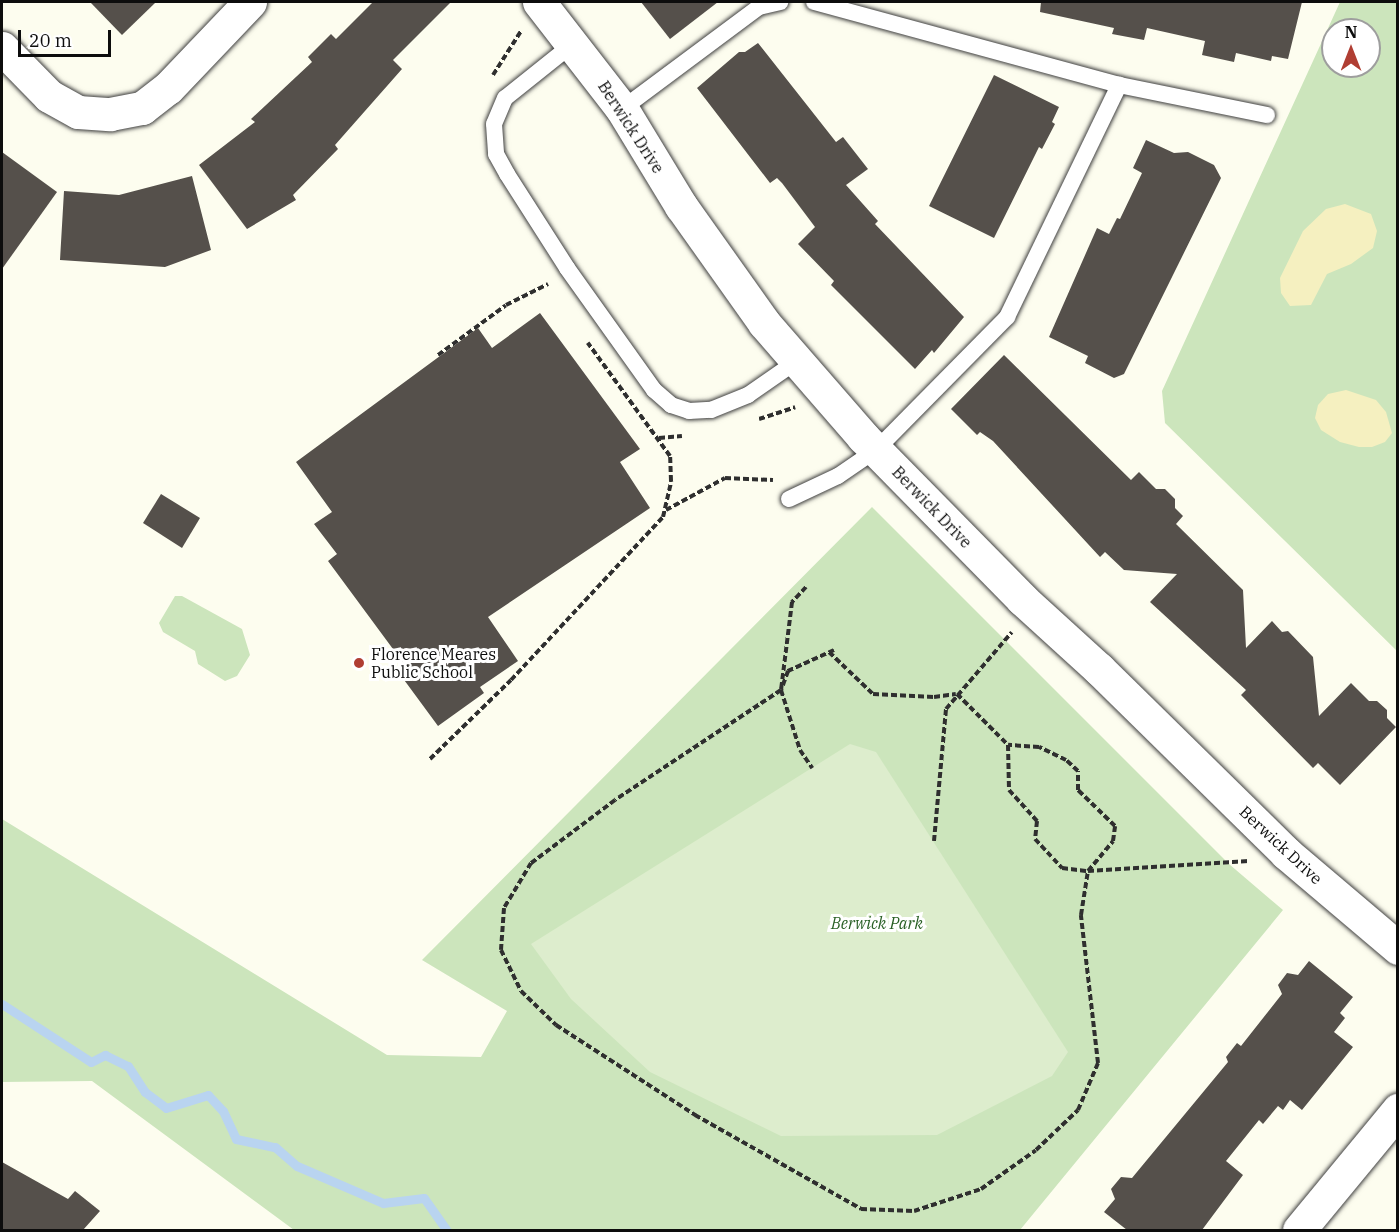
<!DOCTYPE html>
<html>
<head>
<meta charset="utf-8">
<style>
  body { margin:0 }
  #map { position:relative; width:1399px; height:1232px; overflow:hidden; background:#fdfdef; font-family:"IBM Plex Serif",serif }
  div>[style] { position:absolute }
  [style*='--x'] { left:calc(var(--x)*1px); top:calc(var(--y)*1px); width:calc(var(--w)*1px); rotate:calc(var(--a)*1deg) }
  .green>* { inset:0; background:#cce5bc }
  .sand>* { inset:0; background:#f5f0c0 }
  .pitch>* { inset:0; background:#ddedcd }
  .stream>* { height:9px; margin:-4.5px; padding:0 4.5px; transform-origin:4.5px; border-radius:4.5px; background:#b9d4f0 }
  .building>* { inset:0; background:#55504b }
  .path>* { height:4px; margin-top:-2px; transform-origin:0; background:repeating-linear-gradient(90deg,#2f2f2f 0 6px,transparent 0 9px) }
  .roads { filter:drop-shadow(0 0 2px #404040) drop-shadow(0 0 2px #404040) }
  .service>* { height:16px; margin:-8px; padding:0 8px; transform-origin:8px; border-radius:8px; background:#fff }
  .minor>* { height:33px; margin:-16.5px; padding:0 16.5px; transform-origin:16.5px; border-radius:16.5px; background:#fff }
  .tertiary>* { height:33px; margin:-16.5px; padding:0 16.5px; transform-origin:16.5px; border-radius:16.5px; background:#fff }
  .dots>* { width:16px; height:16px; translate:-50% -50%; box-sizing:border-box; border:3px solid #fff; border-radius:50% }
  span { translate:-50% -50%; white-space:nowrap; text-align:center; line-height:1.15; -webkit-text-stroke:6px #fff; paint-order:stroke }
  .street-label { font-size:16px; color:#0d0d0d }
  .poi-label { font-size:16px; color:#0d0d0d }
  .left { translate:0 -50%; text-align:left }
  .park-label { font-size:16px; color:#285f24; font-style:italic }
  .frame { position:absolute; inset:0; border:3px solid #0d0d0d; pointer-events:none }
  .north { position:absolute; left:1321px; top:18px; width:60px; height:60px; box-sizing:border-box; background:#fff; border:2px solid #9e9e9e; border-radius:50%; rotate:0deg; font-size:16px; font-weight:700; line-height:24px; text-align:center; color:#0d0d0d }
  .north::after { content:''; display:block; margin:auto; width:21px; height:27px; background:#b03e33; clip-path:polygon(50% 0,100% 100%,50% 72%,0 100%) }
  .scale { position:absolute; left:18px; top:30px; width:93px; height:27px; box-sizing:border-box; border:3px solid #0d0d0d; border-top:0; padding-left:8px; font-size:18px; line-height:21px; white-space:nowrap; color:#0d0d0d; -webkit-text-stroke:4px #fff; paint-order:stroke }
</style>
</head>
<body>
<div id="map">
  <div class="green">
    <i style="clip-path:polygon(evenodd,1340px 2px,1397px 2px,1397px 651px,1165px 423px,1162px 391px,1340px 2px,1333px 30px,1369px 30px,1369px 66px,1333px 66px,1333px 30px)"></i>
    <i style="clip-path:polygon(872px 507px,1229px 864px,1283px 910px,1020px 1230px,294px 1230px,92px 1081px,2px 1082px,2px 819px,387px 1055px,481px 1057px,507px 1011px,422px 960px)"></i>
    <i style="clip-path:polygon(175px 596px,182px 596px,242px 629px,250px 655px,237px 676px,225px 681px,198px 664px,195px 651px,163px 632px,159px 623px)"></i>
  </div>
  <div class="sand">
    <i style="clip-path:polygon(1345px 204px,1371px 214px,1377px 231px,1373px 248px,1351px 264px,1327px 274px,1311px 305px,1290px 306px,1281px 293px,1280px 278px,1303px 231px,1326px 209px)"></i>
    <i style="clip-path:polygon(1346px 390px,1376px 400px,1386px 412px,1392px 433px,1385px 442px,1372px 447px,1359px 447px,1340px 442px,1321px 430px,1315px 418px,1318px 405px,1328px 394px)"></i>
  </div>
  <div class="pitch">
    <i style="clip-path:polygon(850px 744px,876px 752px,1068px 1052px,1052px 1076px,937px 1135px,781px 1136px,650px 1072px,571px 999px,531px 944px)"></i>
  </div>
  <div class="stream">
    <i style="--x:2;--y:1004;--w:106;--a:33.1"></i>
    <i style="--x:91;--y:1062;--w:16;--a:-27"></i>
    <i style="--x:105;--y:1055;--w:25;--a:26"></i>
    <i style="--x:128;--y:1066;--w:31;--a:57"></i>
    <i style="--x:145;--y:1092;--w:26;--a:37"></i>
    <i style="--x:166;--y:1108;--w:44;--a:-17.2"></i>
    <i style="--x:208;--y:1095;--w:22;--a:47"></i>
    <i style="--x:223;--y:1111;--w:31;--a:65"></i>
    <i style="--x:236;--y:1139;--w:40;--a:12"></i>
    <i style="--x:275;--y:1147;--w:29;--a:41"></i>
    <i style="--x:297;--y:1166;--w:94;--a:23.3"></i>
    <i style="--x:383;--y:1203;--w:41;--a:-7"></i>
    <i style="--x:424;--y:1198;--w:39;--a:55"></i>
  </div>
  <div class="building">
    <i style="clip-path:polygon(90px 2px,156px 2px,122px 35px)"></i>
    <i style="clip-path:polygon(373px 2px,451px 2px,393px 60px,402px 69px,335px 145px,338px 149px,293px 195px,296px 200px,247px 229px,199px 165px,255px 122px,251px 119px,312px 62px,308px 57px,331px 34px,336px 39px)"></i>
    <i style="clip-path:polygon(641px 2px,718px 2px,670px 39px)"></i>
    <i style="clip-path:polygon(1041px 2px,1302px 2px,1288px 59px,1272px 56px,1271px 61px,1236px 53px,1234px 62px,1202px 55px,1205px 41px,1147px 28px,1144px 40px,1112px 34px,1114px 28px,1040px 12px)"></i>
    <i style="clip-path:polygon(758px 43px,836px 142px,843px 137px,868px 169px,846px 185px,878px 221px,875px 224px,964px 317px,934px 353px,932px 350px,915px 369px,831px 285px,834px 281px,798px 244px,815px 227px,782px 183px,777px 178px,770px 183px,697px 88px,739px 52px,745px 52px)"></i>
    <i style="clip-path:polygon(994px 75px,1059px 107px,1052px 122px,1055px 124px,1042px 149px,1039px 147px,994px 238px,929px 206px)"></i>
    <i style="clip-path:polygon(1146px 140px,1174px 153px,1188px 152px,1214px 165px,1221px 178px,1124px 374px,1114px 378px,1085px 363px,1088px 356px,1049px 337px,1097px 228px,1109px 234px,1117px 218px,1120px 219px,1142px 173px,1133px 168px)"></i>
    <i style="clip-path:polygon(2px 152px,57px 192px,2px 269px)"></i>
    <i style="clip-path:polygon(192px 176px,211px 250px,165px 267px,60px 260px,64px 191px,119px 195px)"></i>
    <i style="clip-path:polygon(540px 313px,640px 449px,620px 462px,650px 508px,488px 617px,518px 661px,480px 687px,484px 693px,438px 726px,399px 673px,407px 668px,328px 561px,337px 554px,314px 524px,332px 512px,296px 462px,478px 328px,492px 348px)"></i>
    <i style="clip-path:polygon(1004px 355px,1131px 480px,1139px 472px,1156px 489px,1165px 489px,1175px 499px,1175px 508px,1183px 516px,1176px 524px,1243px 590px,1246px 648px,1272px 621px,1282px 632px,1288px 631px,1313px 657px,1319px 716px,1351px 683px,1369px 701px,1377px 701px,1387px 710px,1387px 718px,1396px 727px,1340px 785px,1318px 763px,1313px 768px,1241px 695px,1246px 690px,1150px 602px,1177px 574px,1124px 570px,1105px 552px,1100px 557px,993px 441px,980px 432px,977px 435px,951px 409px)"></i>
    <i style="clip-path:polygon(161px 494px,200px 518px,182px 548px,143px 523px)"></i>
    <i style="clip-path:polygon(1309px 961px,1353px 997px,1340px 1013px,1345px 1018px,1334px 1032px,1353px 1047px,1302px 1110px,1290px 1100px,1283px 1110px,1278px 1106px,1263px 1124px,1259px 1120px,1226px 1161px,1243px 1175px,1202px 1230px,1127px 1230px,1104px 1212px,1115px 1199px,1111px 1189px,1121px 1177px,1132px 1178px,1228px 1062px,1226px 1057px,1237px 1043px,1241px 1046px,1282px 994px,1278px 985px,1287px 973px,1298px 975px)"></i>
    <i style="clip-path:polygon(2px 1162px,68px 1199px,75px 1191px,100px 1211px,83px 1230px,2px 1230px)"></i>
  </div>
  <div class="path">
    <i style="--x:493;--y:75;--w:52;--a:-57.5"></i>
    <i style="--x:438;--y:355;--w:84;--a:-36.3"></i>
    <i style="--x:506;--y:305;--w:47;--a:-26.6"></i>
    <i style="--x:759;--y:419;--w:38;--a:-18"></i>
    <i style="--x:659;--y:438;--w:23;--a:-5"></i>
    <i style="--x:666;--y:510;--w:67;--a:-28.5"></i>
    <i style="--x:725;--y:478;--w:48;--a:2.4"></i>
    <i style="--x:806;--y:587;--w:21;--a:133"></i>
    <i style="--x:792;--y:602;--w:89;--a:97.1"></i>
    <i style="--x:781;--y:690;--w:63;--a:72.4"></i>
    <i style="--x:800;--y:750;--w:22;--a:56"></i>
    <i style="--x:834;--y:650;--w:51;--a:155.5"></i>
    <i style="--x:788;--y:671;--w:20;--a:110"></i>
    <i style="--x:781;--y:690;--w:199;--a:146.5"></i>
    <i style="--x:615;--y:800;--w:105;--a:143.1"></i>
    <i style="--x:531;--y:863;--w:52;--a:121"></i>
    <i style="--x:504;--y:908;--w:42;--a:94.1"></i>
    <i style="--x:501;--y:950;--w:46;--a:64"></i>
    <i style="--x:521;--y:991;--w:49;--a:44.2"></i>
    <i style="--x:556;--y:1025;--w:166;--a:32.9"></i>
    <i style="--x:695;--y:1115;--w:191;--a:29.5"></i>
    <i style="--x:861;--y:1209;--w:53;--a:2.2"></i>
    <i style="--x:914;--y:1211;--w:71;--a:-18.2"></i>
    <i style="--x:981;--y:1189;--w:67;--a:-35.3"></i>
    <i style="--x:1036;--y:1150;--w:58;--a:-43.6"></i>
    <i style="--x:1078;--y:1110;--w:51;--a:-66.9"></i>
    <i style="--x:1098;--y:1063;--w:149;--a:-96.6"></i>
    <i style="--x:1081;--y:915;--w:45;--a:-81"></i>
    <i style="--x:1088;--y:871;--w:161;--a:-3.6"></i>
    <i style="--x:829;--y:652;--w:61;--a:43.7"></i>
    <i style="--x:873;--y:694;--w:61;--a:2.8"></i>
    <i style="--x:934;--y:697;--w:22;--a:-8"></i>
    <i style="--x:957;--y:694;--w:72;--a:45"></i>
    <i style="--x:1008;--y:745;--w:45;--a:88.7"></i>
    <i style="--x:1009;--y:790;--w:42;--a:47.9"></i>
    <i style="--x:1037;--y:821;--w:18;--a:96"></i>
    <i style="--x:1035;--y:839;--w:40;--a:47"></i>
    <i style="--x:1062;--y:868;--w:26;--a:7"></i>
    <i style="--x:1088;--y:871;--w:39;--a:-50"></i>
    <i style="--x:1113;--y:841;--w:15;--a:-82"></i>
    <i style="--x:1115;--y:826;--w:52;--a:-135.8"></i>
    <i style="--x:1078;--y:790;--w:19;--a:-90"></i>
    <i style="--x:1078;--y:771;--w:16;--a:-137"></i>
    <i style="--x:1066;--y:760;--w:30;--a:-154"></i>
    <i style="--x:1039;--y:747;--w:31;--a:-176"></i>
    <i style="--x:430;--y:759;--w:113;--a:-44.3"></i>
    <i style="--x:511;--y:680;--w:223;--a:-47"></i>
    <i style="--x:663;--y:517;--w:37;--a:-77"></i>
    <i style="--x:671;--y:481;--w:25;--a:-92"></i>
    <i style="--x:670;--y:456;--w:140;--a:-126"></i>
    <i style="--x:934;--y:841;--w:133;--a:-84.8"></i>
    <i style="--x:946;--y:709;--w:101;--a:-49.4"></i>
  </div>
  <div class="roads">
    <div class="service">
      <i style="--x:814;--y:2;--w:316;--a:15.2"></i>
      <i style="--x:1119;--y:85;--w:151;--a:11.5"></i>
      <i style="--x:574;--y:43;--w:88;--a:141.4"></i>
      <i style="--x:505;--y:98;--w:28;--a:113"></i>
      <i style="--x:494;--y:124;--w:30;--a:86"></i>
      <i style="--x:496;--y:154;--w:23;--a:61"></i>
      <i style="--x:507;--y:174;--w:112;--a:57.4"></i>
      <i style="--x:567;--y:268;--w:150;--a:54.5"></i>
      <i style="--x:654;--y:390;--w:23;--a:41"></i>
      <i style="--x:671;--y:405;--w:19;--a:18"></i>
      <i style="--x:689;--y:411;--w:22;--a:-3"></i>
      <i style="--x:711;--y:410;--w:40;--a:-22"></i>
      <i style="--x:748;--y:395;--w:60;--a:-34.8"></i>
      <i style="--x:622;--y:109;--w:171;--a:-36.7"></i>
      <i style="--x:759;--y:7;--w:22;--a:-13"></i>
      <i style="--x:789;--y:499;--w:54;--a:-25.1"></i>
      <i style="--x:838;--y:476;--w:46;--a:-34.4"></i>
      <i style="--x:876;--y:450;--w:187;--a:-45.4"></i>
      <i style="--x:1007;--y:317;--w:258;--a:-64.2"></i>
    </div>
    <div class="minor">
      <i style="--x:2;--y:48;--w:67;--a:45.6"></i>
      <i style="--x:49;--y:96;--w:33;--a:29"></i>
      <i style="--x:78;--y:112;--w:32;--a:4"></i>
      <i style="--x:110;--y:114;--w:33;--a:-11"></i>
      <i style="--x:142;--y:108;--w:33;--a:-38"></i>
      <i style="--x:168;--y:88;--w:119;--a:-46.4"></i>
    </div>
    <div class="tertiary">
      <i style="--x:539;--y:2;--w:135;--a:52.2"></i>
      <i style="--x:622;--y:109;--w:114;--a:58.7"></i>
      <i style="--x:681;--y:206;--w:143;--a:54.6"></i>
      <i style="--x:764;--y:323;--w:151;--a:49"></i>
      <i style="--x:863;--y:437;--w:227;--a:45.5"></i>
      <i style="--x:1022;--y:599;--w:104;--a:42.3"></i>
      <i style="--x:1099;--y:669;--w:262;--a:44.5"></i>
      <i style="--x:1286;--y:853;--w:147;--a:40.3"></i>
      <i style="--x:1299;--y:1230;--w:156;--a:-50.5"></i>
    </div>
  </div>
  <div class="dots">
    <i style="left:359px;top:663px;background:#b03e33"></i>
  </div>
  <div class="street-label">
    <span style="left:631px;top:127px;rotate:57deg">Berwick Drive</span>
    <span style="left:932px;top:507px;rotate:46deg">Berwick Drive</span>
    <span style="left:1281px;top:845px;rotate:43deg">Berwick Drive</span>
  </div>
  <div class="poi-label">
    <span class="left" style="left:371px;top:663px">Florence Meares<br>Public School</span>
  </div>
  <div class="park-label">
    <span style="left:877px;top:923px">Berwick Park</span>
  </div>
  <div class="frame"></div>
  <div class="north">N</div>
  <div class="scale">20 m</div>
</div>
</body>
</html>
